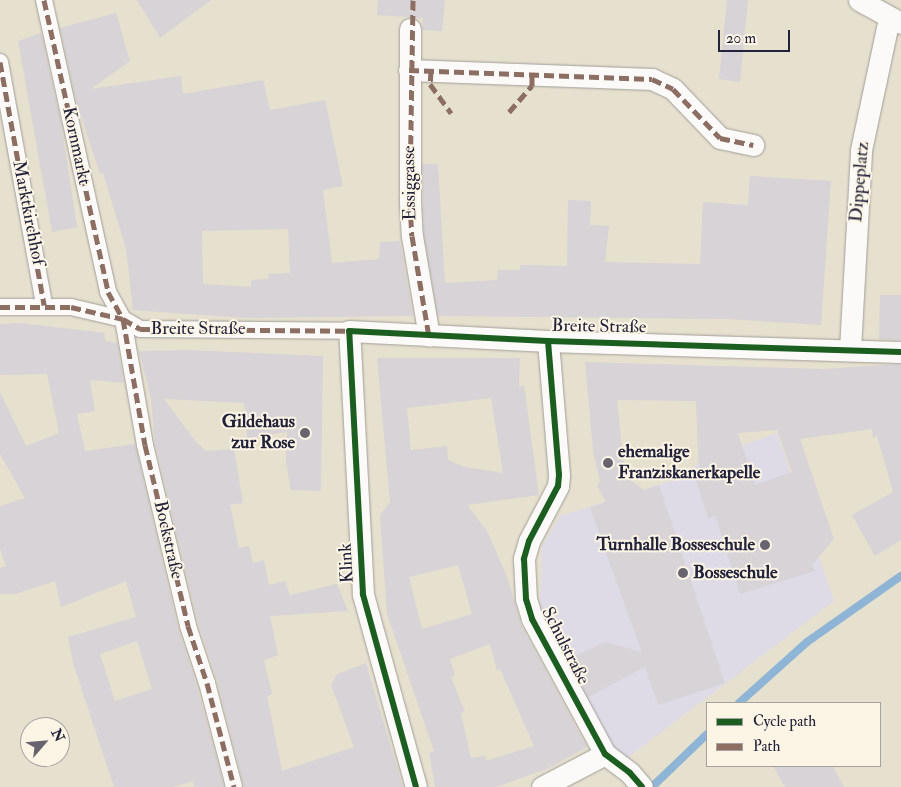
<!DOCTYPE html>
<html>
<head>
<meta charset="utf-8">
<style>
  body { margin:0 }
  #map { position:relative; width:901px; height:787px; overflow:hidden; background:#e6e0cf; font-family:"IM FELL Double Pica",serif }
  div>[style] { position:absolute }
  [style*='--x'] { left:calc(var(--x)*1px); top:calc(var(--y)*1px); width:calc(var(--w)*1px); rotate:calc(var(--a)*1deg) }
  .built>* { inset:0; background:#dedbe6 }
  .stream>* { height:8px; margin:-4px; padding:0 4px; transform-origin:4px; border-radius:4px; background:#8fb5d6 }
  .building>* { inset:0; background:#d7d3d6 }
  .roads { filter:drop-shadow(0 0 1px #a19e97) drop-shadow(0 0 1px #a19e97) }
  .pedestrian>* { height:16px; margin:-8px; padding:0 8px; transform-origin:8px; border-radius:8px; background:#fbfaf8 }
  .minor>* { height:21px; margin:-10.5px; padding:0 10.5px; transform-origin:10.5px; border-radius:10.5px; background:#fbfaf8 }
  .quiet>* { height:5px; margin-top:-2.5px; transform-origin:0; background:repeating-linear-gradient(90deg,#8d6e63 0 10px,transparent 0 15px) }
  .cycleway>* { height:6px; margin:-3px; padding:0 3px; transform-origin:3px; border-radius:3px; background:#1b5e20 }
  .dots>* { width:14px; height:14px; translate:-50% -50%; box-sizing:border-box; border:2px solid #fcf5e5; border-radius:50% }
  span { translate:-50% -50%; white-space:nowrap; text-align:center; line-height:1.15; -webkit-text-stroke:4px #fcf5e5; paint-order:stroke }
  .street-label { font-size:18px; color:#22223b }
  .poi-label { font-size:18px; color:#22223b; font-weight:700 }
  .right { translate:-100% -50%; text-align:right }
  .left { translate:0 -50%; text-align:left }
  .legend { position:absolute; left:706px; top:702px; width:175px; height:65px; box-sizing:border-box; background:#fcf5e5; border:1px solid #a5a1a1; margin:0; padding:6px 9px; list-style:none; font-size:15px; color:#22223b }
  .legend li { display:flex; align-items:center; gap:10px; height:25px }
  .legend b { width:25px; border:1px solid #a5a1a1 }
  .north { position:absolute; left:20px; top:717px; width:50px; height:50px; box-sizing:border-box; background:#fcf5e5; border:1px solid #a5a1a1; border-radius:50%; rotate:63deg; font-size:14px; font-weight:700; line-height:20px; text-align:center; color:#22223b }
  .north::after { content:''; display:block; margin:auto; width:18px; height:22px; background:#67646f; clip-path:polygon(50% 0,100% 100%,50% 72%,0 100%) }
  .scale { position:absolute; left:718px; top:30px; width:72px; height:22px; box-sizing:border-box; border:2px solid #22223b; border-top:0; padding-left:6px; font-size:15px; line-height:18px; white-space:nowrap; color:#22223b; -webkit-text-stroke:4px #fcf5e5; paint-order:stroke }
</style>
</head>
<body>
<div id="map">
  <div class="built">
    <i style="clip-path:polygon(777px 433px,834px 601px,622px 762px,540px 617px,542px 546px,560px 516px,686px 476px,700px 460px)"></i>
  </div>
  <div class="stream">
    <i style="--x:739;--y:703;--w:91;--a:-41.9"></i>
    <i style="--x:807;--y:642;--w:115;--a:-35.1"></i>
    <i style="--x:652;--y:787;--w:76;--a:-43.9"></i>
  </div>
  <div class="building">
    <i style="clip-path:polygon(137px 0,211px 0,160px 38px)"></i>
    <i style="clip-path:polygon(378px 0,445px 0,442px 31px,422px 30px,423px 18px,377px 15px)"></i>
    <i style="clip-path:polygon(727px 0,748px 0,740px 82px,719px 79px)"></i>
    <i style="clip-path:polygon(evenodd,116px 13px,130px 61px,91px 89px,181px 76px,183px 94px,263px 80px,270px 110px,325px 100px,343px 186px,323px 190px,332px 263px,379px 259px,380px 242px,400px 241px,413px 316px,244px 318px,133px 310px,126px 249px,103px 173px,100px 174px,77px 104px,60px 28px,116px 13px,288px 229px,290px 273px,268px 274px,269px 279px,251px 280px,251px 287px,203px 284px,202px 231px,288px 229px)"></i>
    <i style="clip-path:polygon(41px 33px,61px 123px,77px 227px,52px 232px,18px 41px)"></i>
    <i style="clip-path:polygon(422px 164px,438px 164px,445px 283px,497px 280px,498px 270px,520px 270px,520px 265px,567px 266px,568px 200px,591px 201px,590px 225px,609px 226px,605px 262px,700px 264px,703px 202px,748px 205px,750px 176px,831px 181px,821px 325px,727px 319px,438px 316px,424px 235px)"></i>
    <i style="clip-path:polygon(880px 295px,901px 295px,901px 340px,879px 339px)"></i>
    <i style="clip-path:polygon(evenodd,21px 323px,105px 333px,105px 341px,117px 343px,124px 383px,90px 380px,95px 411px,77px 414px,85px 451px,135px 444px,178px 628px,197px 686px,224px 787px,194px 787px,193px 781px,173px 787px,114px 787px,73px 663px,68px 637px,136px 617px,126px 581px,61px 607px,55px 581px,15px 594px,0 594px,0 568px,6px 566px,0 549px,0 506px,25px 498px,0 454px,0 392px,26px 446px,59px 433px,47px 374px,0 375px,0 324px,21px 323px,137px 641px,152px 689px,115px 701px,100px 654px,137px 641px)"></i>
    <i style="clip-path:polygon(188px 350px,323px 356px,321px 491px,291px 490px,286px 462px,287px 432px,247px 438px,244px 403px,164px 399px,196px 442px,206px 451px,234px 449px,243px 503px,230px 505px,239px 548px,249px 546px,253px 563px,264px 560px,269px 585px,285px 581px,290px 595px,337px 584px,348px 611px,270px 616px,278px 655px,264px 660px,272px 694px,267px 696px,282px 771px,354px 747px,331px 685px,337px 674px,366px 663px,403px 787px,244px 787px,217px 680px,198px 623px,155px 443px,151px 399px,139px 351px)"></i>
    <i style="clip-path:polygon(evenodd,377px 358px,520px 358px,519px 386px,524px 385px,539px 495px,467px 505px,487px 531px,508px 579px,521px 625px,587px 747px,549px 768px,496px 787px,435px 787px,429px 753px,434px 751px,387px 614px,380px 515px,390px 502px,377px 358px,491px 398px,503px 473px,465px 467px,448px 460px,447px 446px,411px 450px,407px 408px,491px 398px,377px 358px,458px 565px,472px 614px,422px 629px,409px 577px,458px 565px,377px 358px,490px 644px,497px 671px,500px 669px,534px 746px,486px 761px,485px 756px,471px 758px,461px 713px,465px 712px,451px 677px,455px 676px,450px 659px,490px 644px)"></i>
    <i style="clip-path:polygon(evenodd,585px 362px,824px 369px,901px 364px,901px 540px,875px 556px,852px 515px,893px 492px,877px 436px,873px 438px,872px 429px,800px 439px,834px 539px,812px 565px,815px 571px,740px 594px,715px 515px,708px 518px,695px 477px,699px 476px,696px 401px,617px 400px,625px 476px,644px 490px,659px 485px,725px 683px,658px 705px,645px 667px,588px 697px,568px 659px,605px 642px,642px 652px,590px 508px,606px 502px,597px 486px,600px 481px,593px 451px,585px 362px,777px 430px,792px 472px,755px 485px,738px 433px,777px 430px)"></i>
    <i style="clip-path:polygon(773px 766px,833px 766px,844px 787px,785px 787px)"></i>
  </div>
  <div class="roads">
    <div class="pedestrian">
      <i style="--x:44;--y:0;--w:299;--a:77.6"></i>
      <i style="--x:108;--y:292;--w:31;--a:61"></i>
      <i style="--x:123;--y:319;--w:128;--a:80.1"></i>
      <i style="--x:145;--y:445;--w:186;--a:76.6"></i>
      <i style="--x:188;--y:626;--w:60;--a:71.6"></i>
      <i style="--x:207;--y:683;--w:107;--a:75.4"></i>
      <i style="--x:0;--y:62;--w:247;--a:79.7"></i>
      <i style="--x:0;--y:307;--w:71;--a:0"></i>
      <i style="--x:71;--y:307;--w:53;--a:13"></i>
      <i style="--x:123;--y:319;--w:20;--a:30"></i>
      <i style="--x:140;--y:329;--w:209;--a:0.5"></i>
    </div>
    <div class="minor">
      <i style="--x:859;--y:0;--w:48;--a:28.7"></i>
      <i style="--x:410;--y:29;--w:173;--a:90"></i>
      <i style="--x:410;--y:202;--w:34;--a:87"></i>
      <i style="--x:412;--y:236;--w:101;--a:80.4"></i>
      <i style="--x:409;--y:70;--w:243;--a:2.1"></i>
      <i style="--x:652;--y:79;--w:23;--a:25"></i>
      <i style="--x:673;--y:89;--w:68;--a:46.2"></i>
      <i style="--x:720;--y:138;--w:34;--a:12"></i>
      <i style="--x:548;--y:341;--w:134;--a:85.3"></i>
      <i style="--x:559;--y:475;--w:11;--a:95"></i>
      <i style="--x:558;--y:486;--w:62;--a:117.8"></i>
      <i style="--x:529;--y:541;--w:19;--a:106"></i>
      <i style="--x:524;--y:559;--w:40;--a:87.1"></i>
      <i style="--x:526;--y:599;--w:21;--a:73"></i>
      <i style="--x:532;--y:619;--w:153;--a:61.6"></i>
      <i style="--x:605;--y:754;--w:31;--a:37"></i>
      <i style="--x:630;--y:773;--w:18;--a:49"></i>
      <i style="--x:850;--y:349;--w:199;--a:-86.8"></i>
      <i style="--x:861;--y:150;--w:135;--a:-78"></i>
      <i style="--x:416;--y:787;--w:200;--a:-105.4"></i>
      <i style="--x:363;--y:594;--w:263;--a:-93"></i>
      <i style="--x:349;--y:331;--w:199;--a:2.9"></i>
      <i style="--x:548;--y:341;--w:353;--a:1.8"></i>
      <i style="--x:542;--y:787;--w:71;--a:-27.6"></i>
    </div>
  </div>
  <div class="quiet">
    <i style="--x:44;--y:0;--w:299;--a:77.6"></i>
    <i style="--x:108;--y:292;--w:31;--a:61"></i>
    <i style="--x:123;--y:319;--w:128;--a:80.1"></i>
    <i style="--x:145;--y:445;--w:186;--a:76.6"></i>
    <i style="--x:188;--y:626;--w:60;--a:71.6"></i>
    <i style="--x:207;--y:683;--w:107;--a:75.4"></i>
    <i style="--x:413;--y:0;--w:202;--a:90.9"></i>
    <i style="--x:410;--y:202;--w:34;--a:87"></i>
    <i style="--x:412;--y:236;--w:101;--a:80.4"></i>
    <i style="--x:0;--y:62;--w:247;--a:79.7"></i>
    <i style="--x:409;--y:70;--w:243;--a:2.1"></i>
    <i style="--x:652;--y:79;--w:23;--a:25"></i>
    <i style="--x:673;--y:89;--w:68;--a:46.2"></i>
    <i style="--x:720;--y:138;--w:34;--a:12"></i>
    <i style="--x:431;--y:71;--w:13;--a:94"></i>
    <i style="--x:430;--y:84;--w:36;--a:54"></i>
    <i style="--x:509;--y:112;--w:35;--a:-49"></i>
    <i style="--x:532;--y:86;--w:11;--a:-90"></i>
    <i style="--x:0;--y:307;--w:71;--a:0"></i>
    <i style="--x:71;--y:307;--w:53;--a:13"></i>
    <i style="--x:123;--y:319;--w:20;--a:30"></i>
    <i style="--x:140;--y:329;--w:209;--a:0.5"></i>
  </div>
  <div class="cycleway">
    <i style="--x:548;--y:341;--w:134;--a:85.3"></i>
    <i style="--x:559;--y:475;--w:11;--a:95"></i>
    <i style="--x:558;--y:486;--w:62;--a:117.8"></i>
    <i style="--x:529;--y:541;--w:19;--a:106"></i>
    <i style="--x:524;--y:559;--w:40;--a:87.1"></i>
    <i style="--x:526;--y:599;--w:21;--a:73"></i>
    <i style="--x:532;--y:619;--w:153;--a:61.6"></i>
    <i style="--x:605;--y:754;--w:31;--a:37"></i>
    <i style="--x:630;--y:773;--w:18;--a:49"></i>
    <i style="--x:416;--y:787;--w:200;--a:-105.4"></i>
    <i style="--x:363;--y:594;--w:263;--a:-93"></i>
    <i style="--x:349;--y:331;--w:199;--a:2.9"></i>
    <i style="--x:548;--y:341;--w:353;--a:1.8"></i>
  </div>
  <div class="dots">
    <i style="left:305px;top:433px;background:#67646f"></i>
    <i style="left:608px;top:463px;background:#67646f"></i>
    <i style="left:765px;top:545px;background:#67646f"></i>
    <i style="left:683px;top:573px;background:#67646f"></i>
  </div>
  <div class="street-label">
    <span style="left:76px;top:146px;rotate:78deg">Kornmarkt</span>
    <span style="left:860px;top:182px;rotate:-85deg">Dippeplatz</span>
    <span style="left:410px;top:183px;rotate:-91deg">Essiggasse</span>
    <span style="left:28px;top:213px;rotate:79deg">Marktkirchhof</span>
    <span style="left:599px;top:327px;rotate:1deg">Breite Straße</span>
    <span style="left:198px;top:329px">Breite Straße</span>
    <span style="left:168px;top:540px;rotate:77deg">Bockstraße</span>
    <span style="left:347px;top:563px;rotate:-93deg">Klink</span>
    <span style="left:565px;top:646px;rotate:63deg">Schulstraße</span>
  </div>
  <div class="poi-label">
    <span class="right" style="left:295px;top:433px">Gildehaus<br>zur Rose</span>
    <span class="left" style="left:618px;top:463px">ehemalige<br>Franziskanerkapelle</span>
    <span class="right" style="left:755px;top:545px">Turnhalle Bosseschule</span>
    <span class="left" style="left:693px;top:573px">Bosseschule</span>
  </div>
  <ul class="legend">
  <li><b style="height:6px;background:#1b5e20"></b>Cycle path</li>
  <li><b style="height:6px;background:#8d6e63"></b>Path</li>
  </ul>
  <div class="north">N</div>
  <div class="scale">20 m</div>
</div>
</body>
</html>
